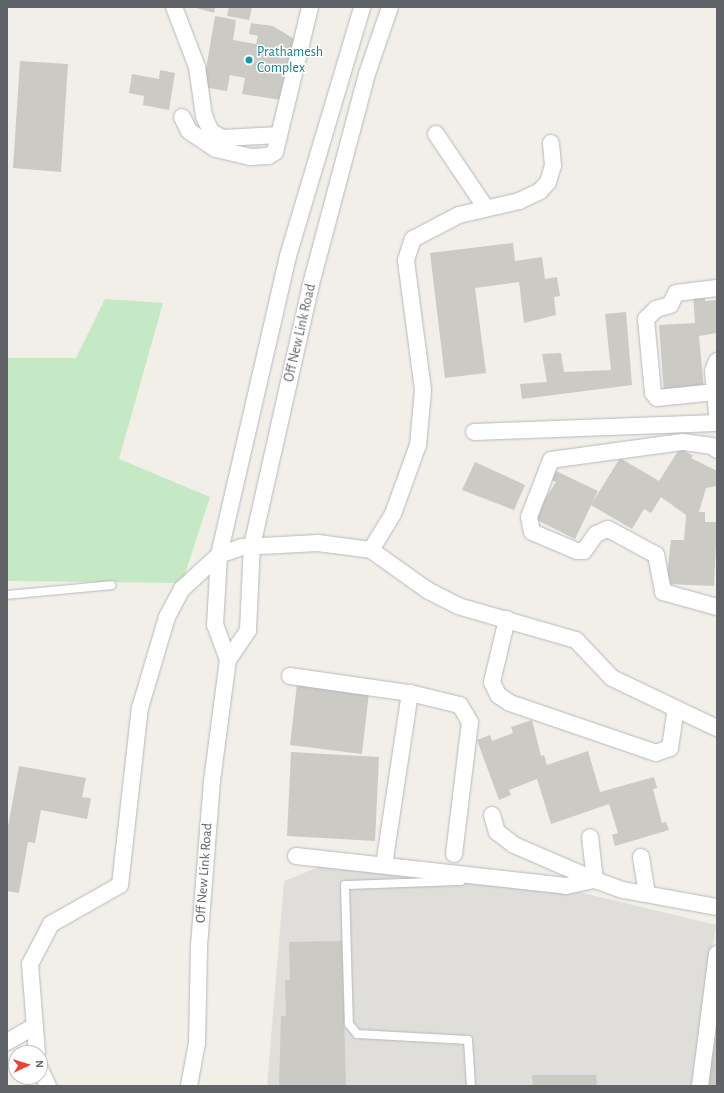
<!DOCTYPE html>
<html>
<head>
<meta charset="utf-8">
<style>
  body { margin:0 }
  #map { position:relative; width:724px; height:1093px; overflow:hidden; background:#f1efe8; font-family:"Alegreya Sans",sans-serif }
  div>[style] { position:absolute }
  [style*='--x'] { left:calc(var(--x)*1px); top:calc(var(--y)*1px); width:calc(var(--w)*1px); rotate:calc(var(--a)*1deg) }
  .industrial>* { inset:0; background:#e0deda }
  .green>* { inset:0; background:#c5e8c5 }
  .building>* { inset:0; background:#cccac5 }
  .roads { filter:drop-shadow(0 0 1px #b5b8bc) drop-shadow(0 0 1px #b5b8bc) }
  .lane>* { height:8px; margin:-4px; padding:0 4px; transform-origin:4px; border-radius:4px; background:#fff }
  .street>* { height:16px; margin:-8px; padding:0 8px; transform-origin:8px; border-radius:8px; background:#fff }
  .dots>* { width:11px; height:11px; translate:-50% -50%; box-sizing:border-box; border:2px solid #fff; border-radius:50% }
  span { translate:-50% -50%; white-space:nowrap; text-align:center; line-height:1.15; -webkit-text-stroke:3px #fff; paint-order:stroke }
  .culture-label { font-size:14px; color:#0d838f }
  .left { translate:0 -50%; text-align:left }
  .street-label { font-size:14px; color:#5f6368 }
  .frame { position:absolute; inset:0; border:8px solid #5f6368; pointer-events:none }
  .north { position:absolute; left:8px; top:1045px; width:40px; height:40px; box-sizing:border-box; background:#fff; border:1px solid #bfc1c3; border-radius:50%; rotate:86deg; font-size:11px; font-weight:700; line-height:16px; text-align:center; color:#5f6368 }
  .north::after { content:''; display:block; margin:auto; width:14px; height:18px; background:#ea4335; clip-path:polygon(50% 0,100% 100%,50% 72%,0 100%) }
</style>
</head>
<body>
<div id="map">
  <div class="industrial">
    <i style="clip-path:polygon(334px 861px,495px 872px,716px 925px,691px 1086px,267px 1086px,284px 881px)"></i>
  </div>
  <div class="green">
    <i style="clip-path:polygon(105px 299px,163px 303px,119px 459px,210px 497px,182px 583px,7px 581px,7px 358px,76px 358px)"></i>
  </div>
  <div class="building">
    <i style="clip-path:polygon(193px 7px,215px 7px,214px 13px)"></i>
    <i style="clip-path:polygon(229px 7px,252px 7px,249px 20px,227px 16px)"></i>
    <i style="clip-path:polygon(215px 16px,236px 20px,233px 40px,256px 44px,258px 36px,249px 34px,251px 23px,273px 26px,296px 40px,281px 100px,242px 94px,245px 78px,230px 75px,227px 91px,203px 87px)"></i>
    <i style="clip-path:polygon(20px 61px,68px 64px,61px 172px,13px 168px)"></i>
    <i style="clip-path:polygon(160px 70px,175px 73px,169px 110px,143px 105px,144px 96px,129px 93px,132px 74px,159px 79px)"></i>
    <i style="clip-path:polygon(513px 243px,515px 261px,542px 257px,545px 279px,557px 277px,560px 296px,554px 297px,556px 315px,524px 323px,519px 282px,475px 288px,486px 373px,445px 378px,430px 253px)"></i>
    <i style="clip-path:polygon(693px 294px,705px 294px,705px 301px,717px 300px,717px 333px,699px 336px,704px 390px,664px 393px,659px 325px,695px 323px)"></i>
    <i style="clip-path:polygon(626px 312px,632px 385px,522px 399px,520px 384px,547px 382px,542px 354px,561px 353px,564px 372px,611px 370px,605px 314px)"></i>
    <i style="clip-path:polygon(680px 448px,693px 456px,691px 458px,717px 471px,717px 486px,706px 488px,699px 512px,705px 512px,705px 522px,717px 522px,714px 586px,666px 584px,671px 540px,684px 540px,686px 515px,661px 497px,651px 513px,644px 509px,632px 529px,591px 505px,620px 458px,659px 481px)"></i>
    <i style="clip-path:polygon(475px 462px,525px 485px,514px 510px,462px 490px)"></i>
    <i style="clip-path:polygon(556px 471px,598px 491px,575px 539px,533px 518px,556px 482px,551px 480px)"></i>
    <i style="clip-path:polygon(297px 684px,369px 692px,362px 754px,290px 745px)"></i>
    <i style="clip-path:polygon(532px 720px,541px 756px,544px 755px,547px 765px,588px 751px,600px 792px,654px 777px,657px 788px,653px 789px,662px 823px,666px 822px,669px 830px,615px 846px,612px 835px,618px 833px,609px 804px,551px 824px,537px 779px,509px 790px,511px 795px,499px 800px,477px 740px,490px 735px,492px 741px,513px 733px,511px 727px)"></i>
    <i style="clip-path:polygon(291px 752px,379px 757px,375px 841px,287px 836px)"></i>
    <i style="clip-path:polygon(19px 766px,86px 778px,82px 797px,91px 798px,87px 819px,41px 810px,35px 843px,28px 842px,19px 893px,7px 891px,7px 832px)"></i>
    <i style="clip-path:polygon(342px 941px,346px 1086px,279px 1086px,281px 1016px,286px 1016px,285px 980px,290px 980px,289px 942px)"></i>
    <i style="clip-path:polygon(710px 1039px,717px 1039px,717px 1086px,709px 1086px)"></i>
    <i style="clip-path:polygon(532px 1075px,596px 1075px,597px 1086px,533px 1086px)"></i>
  </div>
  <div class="roads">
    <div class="lane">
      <i style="--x:7;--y:595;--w:105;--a:-5.4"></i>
      <i style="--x:461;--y:881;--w:116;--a:178"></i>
      <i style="--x:345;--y:885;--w:139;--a:88.4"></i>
      <i style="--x:349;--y:1024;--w:13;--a:51"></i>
      <i style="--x:357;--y:1034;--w:111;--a:3.1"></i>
      <i style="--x:468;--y:1040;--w:46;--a:86.3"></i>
    </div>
    <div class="street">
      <i style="--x:174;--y:7;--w:64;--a:69"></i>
      <i style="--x:197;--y:67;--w:49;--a:81.9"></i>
      <i style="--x:204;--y:116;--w:17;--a:66"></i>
      <i style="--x:211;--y:132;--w:13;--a:27"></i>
      <i style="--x:223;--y:138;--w:56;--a:-3.1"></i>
      <i style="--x:182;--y:117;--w:16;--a:63"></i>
      <i style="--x:189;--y:131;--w:32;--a:34"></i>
      <i style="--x:216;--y:149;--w:35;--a:13"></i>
      <i style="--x:250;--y:157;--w:18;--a:-3"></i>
      <i style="--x:268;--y:156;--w:8;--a:-30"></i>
      <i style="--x:275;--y:152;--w:149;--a:-76.4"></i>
      <i style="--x:436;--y:134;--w:89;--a:56"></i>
      <i style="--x:717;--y:361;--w:11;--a:112"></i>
      <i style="--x:713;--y:371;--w:42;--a:84.6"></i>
      <i style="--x:715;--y:392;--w:58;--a:174.1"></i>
      <i style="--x:657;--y:398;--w:6;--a:-129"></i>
      <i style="--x:653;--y:393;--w:74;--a:-95.4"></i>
      <i style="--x:646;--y:319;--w:14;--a:-45"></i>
      <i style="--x:656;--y:309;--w:15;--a:-16"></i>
      <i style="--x:670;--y:305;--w:13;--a:-63"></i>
      <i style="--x:676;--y:293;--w:41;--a:-7"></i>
      <i style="--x:474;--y:432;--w:243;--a:-2.1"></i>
      <i style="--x:717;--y:450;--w:6;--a:-141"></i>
      <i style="--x:712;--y:446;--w:30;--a:-172"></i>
      <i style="--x:682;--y:442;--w:132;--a:172.2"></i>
      <i style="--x:551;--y:460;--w:61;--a:111.1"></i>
      <i style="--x:529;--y:517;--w:15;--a:79"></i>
      <i style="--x:532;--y:532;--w:49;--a:22.9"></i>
      <i style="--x:577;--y:551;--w:7;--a:0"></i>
      <i style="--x:584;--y:551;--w:21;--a:-55"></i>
      <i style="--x:596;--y:534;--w:13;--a:-23"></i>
      <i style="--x:608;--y:529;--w:55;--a:28.4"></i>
      <i style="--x:656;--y:555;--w:38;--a:79"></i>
      <i style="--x:663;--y:592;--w:56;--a:15.5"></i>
      <i style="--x:371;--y:550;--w:69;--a:35.5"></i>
      <i style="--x:427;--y:590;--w:35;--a:27"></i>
      <i style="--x:458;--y:606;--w:123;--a:16.1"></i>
      <i style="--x:576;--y:640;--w:52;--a:46.5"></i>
      <i style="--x:612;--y:678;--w:116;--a:25.5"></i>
      <i style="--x:507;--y:619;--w:65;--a:103.4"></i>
      <i style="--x:492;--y:682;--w:14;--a:65"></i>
      <i style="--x:498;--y:695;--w:14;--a:34"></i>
      <i style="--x:510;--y:703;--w:154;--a:18.9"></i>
      <i style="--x:656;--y:753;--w:15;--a:-20"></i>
      <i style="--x:670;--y:748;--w:40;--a:-81.5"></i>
      <i style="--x:228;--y:660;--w:37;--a:-110"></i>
      <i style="--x:215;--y:625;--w:70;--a:-86.7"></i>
      <i style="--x:219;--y:555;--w:307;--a:-77"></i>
      <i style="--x:288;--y:256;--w:260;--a:-73.4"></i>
      <i style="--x:290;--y:676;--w:121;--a:8.1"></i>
      <i style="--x:410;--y:693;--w:51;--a:13.5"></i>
      <i style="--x:460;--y:705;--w:20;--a:60"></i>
      <i style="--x:470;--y:722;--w:133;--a:96.9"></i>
      <i style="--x:492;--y:815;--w:18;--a:74"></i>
      <i style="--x:497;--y:832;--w:21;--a:37"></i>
      <i style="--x:514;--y:845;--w:88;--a:23.4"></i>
      <i style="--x:595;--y:880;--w:30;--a:20"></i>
      <i style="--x:623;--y:890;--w:96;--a:10.3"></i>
      <i style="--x:296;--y:856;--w:272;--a:6.3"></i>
      <i style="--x:566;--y:886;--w:30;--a:-12"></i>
      <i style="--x:595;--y:880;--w:43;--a:-96.6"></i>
      <i style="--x:641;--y:857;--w:37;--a:81"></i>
      <i style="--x:384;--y:865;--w:174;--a:-81.4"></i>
      <i style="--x:7;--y:1042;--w:32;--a:-30"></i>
      <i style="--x:37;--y:1053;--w:89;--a:-94.5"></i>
      <i style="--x:30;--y:964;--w:45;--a:-62.3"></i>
      <i style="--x:51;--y:924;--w:79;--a:-29.5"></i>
      <i style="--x:120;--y:885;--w:178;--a:-83.6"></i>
      <i style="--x:140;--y:708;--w:95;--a:-73.5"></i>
      <i style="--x:167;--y:617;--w:32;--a:-62"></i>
      <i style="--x:182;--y:589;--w:50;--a:-42.6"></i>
      <i style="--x:219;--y:555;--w:24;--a:-19"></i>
      <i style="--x:242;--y:547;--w:76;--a:-3"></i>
      <i style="--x:318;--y:543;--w:53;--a:7.5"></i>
      <i style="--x:371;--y:550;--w:42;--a:-58.6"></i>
      <i style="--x:393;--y:514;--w:73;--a:-70.1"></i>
      <i style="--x:418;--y:445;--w:55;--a:-84.8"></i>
      <i style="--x:423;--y:390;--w:131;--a:-97.5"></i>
      <i style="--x:406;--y:260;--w:22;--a:-72"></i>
      <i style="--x:413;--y:239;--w:52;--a:-27.6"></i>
      <i style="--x:459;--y:215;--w:62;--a:-13.1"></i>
      <i style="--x:519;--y:201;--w:23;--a:-25"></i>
      <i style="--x:540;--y:191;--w:12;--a:-48"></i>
      <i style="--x:548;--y:182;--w:17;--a:-73"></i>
      <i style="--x:553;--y:166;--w:23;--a:-95"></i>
      <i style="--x:40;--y:1069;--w:19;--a:65"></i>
      <i style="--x:189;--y:1086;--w:44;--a:-79.5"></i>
      <i style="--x:197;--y:1043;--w:97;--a:-88.8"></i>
      <i style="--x:199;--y:946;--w:166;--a:-85.5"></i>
      <i style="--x:212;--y:781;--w:122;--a:-82.5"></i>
      <i style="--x:228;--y:660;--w:36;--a:-56"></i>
      <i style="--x:248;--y:630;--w:84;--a:-87.3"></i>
      <i style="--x:252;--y:546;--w:264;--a:-77.3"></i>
      <i style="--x:310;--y:288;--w:221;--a:-75.1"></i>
      <i style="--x:367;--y:74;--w:71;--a:-71.1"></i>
      <i style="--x:700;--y:1086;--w:133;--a:-82.7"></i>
    </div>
  </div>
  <div class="dots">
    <i style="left:249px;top:60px;background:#0f9aa8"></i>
  </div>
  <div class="culture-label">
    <span class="left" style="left:257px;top:60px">Prathamesh<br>Complex</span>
  </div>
  <div class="street-label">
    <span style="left:300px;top:333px;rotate:-77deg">Off New Link Road</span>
    <span style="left:204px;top:873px;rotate:-86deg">Off New Link Road</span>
  </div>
  <div class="frame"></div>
  <div class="north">N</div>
</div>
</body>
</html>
